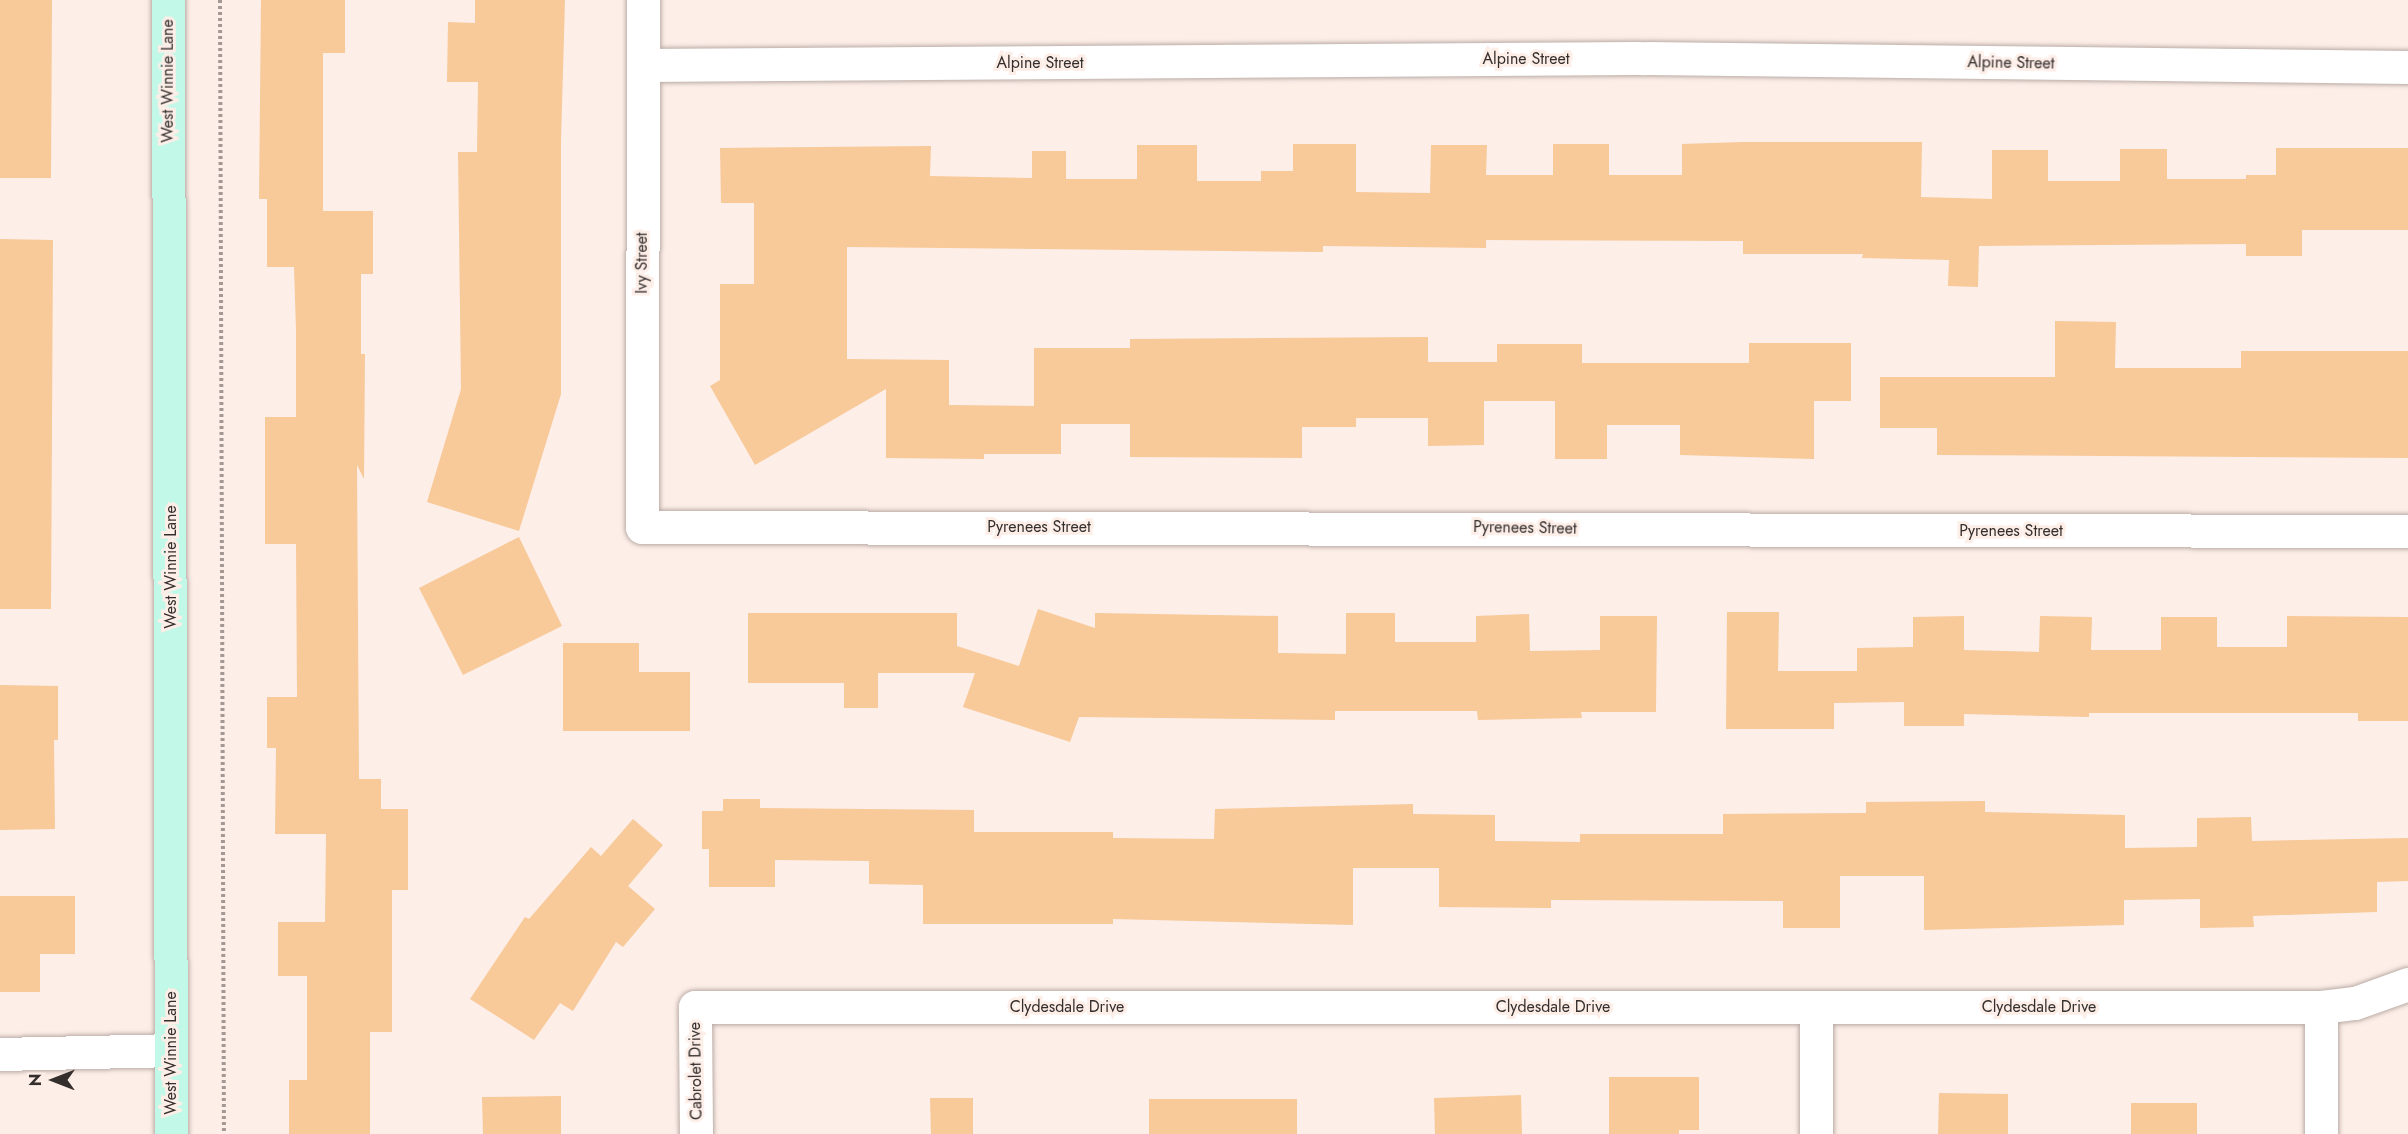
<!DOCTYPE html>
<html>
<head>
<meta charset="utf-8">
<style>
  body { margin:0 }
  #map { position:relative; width:2408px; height:1134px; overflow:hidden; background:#fdeee8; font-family:Jost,sans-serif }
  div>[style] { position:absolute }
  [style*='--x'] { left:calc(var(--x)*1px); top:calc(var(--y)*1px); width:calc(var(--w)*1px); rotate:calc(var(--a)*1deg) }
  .building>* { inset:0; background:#f8c999 }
  .path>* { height:4px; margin-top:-2px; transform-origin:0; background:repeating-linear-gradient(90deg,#a39894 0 3px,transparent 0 6px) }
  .roads { filter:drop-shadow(0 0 2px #baaca6) drop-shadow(0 0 2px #baaca6) }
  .street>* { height:33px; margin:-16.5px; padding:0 16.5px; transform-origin:16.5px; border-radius:16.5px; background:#fff }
  .secondary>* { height:33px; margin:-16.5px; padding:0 16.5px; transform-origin:16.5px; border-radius:16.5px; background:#c1f8e8 }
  span { translate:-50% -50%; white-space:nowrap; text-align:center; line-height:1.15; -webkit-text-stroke:6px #fdeee8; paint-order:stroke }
  .street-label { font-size:16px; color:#342e2c }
  .north { position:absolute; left:24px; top:1050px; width:60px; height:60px; -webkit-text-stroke:4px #fdeee8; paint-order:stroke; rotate:270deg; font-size:16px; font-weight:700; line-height:24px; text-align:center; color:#342e2c }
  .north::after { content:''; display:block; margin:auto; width:21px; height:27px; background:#342e2c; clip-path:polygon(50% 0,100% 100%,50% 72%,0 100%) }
</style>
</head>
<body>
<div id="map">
  <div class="building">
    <i style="clip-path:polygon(0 0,52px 0,51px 178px,0 178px)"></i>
    <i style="clip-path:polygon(261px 0,345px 0,345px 53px,323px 53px,323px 211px,373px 211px,373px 274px,361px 274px,361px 354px,365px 354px,364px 479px,357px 465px,359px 779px,381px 779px,381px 809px,408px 809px,408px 890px,392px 890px,392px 1032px,370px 1032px,370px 1134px,289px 1134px,289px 1080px,307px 1080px,307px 976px,278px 976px,278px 922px,325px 922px,326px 834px,275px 834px,276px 748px,267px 748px,267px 697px,297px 697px,296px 544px,265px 544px,265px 417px,296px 417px,296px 330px,294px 267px,267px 267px,267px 199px,259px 199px)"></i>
    <i style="clip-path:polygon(475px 0,565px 0,561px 141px,561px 394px,519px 531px,427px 502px,461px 389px,458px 152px,477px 152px,478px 82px,447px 82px,448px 22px,475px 23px)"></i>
    <i style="clip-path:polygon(1743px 142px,1922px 142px,1921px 197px,1992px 199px,1992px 150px,2048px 150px,2048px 181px,2120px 181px,2120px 149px,2167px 149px,2167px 179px,2246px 179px,2246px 175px,2276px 175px,2276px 148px,2408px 148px,2408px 230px,2302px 230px,2302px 256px,2246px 256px,2246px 244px,1979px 246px,1978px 287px,1948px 286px,1949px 260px,1862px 258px,1863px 254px,1743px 254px,1743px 241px,1486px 240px,1486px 248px,1323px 246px,1323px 252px,847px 247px,847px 359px,949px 360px,949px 405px,1034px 406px,1034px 348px,1130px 348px,1130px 339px,1428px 337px,1428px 362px,1497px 362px,1497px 344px,1582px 344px,1582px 363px,1749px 363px,1749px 343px,1851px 343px,1851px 401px,1814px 401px,1814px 459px,1680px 455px,1680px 425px,1607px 425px,1607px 459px,1555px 459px,1555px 401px,1484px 401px,1484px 445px,1428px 446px,1428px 418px,1356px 418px,1356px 427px,1302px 427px,1302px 458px,1130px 457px,1130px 424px,1061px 424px,1061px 454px,984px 454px,984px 459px,886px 458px,886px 389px,755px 465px,710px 386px,720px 380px,720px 284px,754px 284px,754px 203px,721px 203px,720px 148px,931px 146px,930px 176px,1032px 178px,1032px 151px,1066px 151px,1066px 179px,1137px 179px,1137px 145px,1197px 145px,1197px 181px,1261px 181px,1261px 171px,1293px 171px,1293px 144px,1356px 144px,1356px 192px,1430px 193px,1431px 145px,1487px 145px,1486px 175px,1553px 175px,1553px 144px,1609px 144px,1609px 175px,1682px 175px,1682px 144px)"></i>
    <i style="clip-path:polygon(0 239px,53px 240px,51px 609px,0 609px)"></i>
    <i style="clip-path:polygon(2055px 321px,2116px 322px,2115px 368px,2241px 368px,2241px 351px,2408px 351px,2408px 458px,1937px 455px,1937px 428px,1880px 428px,1880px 377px,2055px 377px)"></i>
    <i style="clip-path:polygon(519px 537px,562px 626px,463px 675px,419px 588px)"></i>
    <i style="clip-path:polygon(1038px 609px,1095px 628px,1095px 613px,1278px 616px,1278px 653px,1346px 654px,1346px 613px,1395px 613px,1395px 642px,1476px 642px,1476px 616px,1529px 614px,1530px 651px,1600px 650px,1600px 616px,1657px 616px,1656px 712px,1581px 712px,1582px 718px,1478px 720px,1477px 711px,1335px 711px,1335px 720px,1079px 717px,1070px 742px,963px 707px,975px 673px,878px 673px,878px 708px,844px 708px,844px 683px,748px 683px,748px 613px,957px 613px,957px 646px,1019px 666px)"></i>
    <i style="clip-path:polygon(1727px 612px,1779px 612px,1778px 671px,1857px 671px,1857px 648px,1913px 647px,1913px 617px,1964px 616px,1964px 650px,2039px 652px,2040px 616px,2092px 617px,2091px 650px,2161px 650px,2161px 617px,2217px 617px,2217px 647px,2287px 647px,2287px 616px,2408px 617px,2408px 721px,2358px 721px,2358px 713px,2089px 713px,2089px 717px,1964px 714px,1964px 726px,1904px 726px,1904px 702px,1834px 703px,1834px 729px,1726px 729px)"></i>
    <i style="clip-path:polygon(563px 643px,639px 643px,639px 672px,690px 672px,690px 731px,563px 731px)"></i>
    <i style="clip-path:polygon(0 685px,58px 686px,58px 740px,54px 740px,55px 829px,0 830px)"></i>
    <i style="clip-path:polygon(723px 799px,760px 799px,760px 808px,974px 810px,974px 832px,1113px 832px,1113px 838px,1214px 839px,1215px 809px,1413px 804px,1413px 814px,1495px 815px,1495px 841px,1580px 842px,1580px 834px,1723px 834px,1723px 814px,1866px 813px,1866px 802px,1985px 801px,1985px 812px,2125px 815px,2125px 848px,2197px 847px,2197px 818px,2251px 817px,2252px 841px,2408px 838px,2408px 881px,2377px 882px,2377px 912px,2253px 916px,2254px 927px,2200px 928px,2200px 899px,2124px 900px,2124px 925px,1924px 930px,1924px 876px,1840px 876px,1840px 928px,1783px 928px,1783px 901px,1551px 900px,1551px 908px,1439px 907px,1439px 868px,1353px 868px,1353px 925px,1113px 919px,1113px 924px,923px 924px,923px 885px,869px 884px,869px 861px,775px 860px,775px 887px,709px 887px,709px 849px,702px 849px,702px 811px,723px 811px)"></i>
    <i style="clip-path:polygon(633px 819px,663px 845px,628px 886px,655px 909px,623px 947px,616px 942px,573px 1011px,560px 1003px,534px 1040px,470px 999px,525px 917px,529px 919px,591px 847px,601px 856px)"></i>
    <i style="clip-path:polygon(0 896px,75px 896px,75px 954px,40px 954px,40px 992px,0 992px)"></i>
    <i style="clip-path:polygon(1609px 1077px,1699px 1077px,1699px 1130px,1679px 1130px,1679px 1134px,1609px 1134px)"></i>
    <i style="clip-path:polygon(1939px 1093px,2008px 1094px,2008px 1134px,1938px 1134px)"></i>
    <i style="clip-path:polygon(1521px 1095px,1522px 1134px,1435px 1134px,1434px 1098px)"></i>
    <i style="clip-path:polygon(561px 1096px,561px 1134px,483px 1134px,482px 1097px)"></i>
    <i style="clip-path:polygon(930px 1098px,973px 1098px,973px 1134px,931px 1134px)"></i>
    <i style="clip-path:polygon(1149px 1099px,1297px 1099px,1297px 1134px,1149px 1134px)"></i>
    <i style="clip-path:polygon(2131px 1103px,2197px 1103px,2197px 1134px,2131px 1134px)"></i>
  </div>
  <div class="path">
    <i style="--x:220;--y:0;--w:1134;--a:89.8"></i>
  </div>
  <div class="roads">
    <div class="street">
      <i style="--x:643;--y:0;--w:527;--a:90.11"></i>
      <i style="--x:642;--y:527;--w:1766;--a:0.13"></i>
      <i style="--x:643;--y:65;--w:992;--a:-0.4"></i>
      <i style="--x:1635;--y:58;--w:773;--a:0.67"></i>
      <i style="--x:1816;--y:1007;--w:127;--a:90"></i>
      <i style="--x:2321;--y:1007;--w:127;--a:90"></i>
      <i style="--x:0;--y:1054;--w:170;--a:-1.3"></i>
      <i style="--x:696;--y:1134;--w:127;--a:-90.5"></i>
      <i style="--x:695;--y:1007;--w:1626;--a:0"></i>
      <i style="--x:2321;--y:1007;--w:34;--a:-7"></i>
      <i style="--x:2355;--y:1003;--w:56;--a:-19.7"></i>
    </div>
    <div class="secondary">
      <i style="--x:168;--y:0;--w:1134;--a:89.85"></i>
    </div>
  </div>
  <div class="street-label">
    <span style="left:1526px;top:59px">Alpine Street</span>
    <span style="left:1040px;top:63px">Alpine Street</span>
    <span style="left:2011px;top:63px;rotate:1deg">Alpine Street</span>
    <span style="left:168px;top:81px;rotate:-90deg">West Winnie Lane</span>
    <span style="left:642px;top:263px;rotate:-90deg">Ivy Street</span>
    <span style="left:1039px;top:527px">Pyrenees Street</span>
    <span style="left:1525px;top:528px;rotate:1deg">Pyrenees Street</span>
    <span style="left:2011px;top:531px">Pyrenees Street</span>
    <span style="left:171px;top:567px;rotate:-90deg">West Winnie Lane</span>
    <span style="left:1067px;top:1007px">Clydesdale Drive</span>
    <span style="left:1553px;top:1007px">Clydesdale Drive</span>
    <span style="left:2039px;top:1007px">Clydesdale Drive</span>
    <span style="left:171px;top:1053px;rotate:-90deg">West Winnie Lane</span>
    <span style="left:696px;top:1071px;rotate:-91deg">Cabrolet Drive</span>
  </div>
  <div class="north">N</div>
</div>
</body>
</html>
